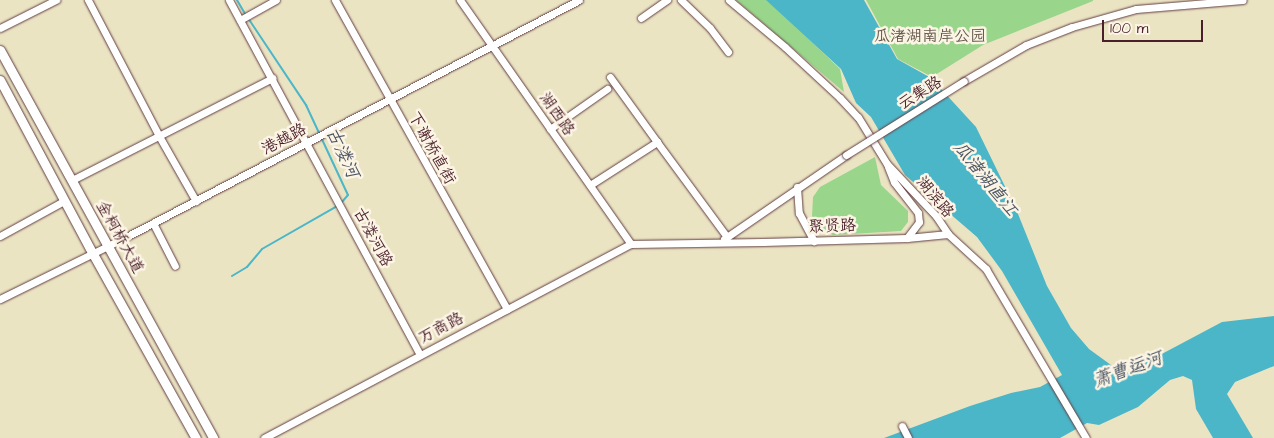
<!DOCTYPE html>
<html>
<head>
<meta charset="utf-8">
<style>
  body { margin:0 }
  #map { position:relative; width:1274px; height:438px; overflow:hidden; background:#ebe4c3; font-family:"Architects Daughter","LXGW WenKai TC",sans-serif }
  div>[style] { position:absolute }
  [style*='--x'] { left:calc(var(--x)*1px); top:calc(var(--y)*1px); width:calc(var(--w)*1px); rotate:calc(var(--a)*1deg) }
  .green>* { inset:0; background:#99d68b }
  .water>* { inset:0; background:#4bb6c8 }
  .stream>* { height:2px; margin:-1px; padding:0 1px; transform-origin:1px; border-radius:1px; background:#4bb6c8 }
  .roads { filter:drop-shadow(0 0 1px #623d42) drop-shadow(0 0 1px #623d42) }
  .minor>* { height:7px; margin:-3.5px; padding:0 3.5px; transform-origin:3.5px; border-radius:3.5px; background:#fff }
  .major>* { height:9px; margin:-4.5px; padding:0 4.5px; transform-origin:4.5px; border-radius:4.5px; background:#fff }
  .bridges { filter:drop-shadow(0 0 1px #623d42) drop-shadow(0 0 1px #623d42) }
  .minor-bridge>* { height:7px; margin:-3.5px; padding:0 3.5px; transform-origin:3.5px; border-radius:3.5px; background:#fff }
  span { translate:-50% -50%; white-space:nowrap; text-align:center; line-height:1.15; -webkit-text-stroke:5px #fcf5e5; paint-order:stroke }
  .park-label { font-size:16px; color:#625648 }
  .street-label { font-size:16px; color:#4a1f2b }
  .water-label { font-size:18px; color:#4a5462; font-style:italic }
  .scale { position:absolute; left:1102px; top:20px; width:101px; height:22px; box-sizing:border-box; border:2px solid #4a1f2b; border-top:0; padding-left:6px; font-size:15px; line-height:18px; white-space:nowrap; color:#4a1f2b; -webkit-text-stroke:4px #fcf5e5; paint-order:stroke }
</style>
</head>
<body>
<div id="map">
  <div class="green">
    <i style="clip-path:polygon(736px 0,768px 0,840px 69px,844px 92px)"></i>
    <i style="clip-path:polygon(866px 0,1093px 0,1093px 1px,983px 45px,932px 77px,898px 59px)"></i>
    <i style="clip-path:polygon(875px 157px,881px 185px,908px 211px,908px 222px,901px 231px,833px 235px,822px 229px,812px 216px,813px 197px,820px 187px)"></i>
  </div>
  <div class="water">
    <i style="clip-path:polygon(766px 0,864px 0,897px 59px,931px 78px,976px 127px,1016px 209px,1047px 286px,1071px 328px,1089px 349px,1122px 373px,1126px 373px,1222px 322px,1274px 316px,1274px 366px,1235px 382px,1227px 394px,1253px 438px,1213px 438px,1196px 409px,1192px 380px,1183px 376px,1170px 380px,1138px 407px,1099px 425px,1087px 423px,1060px 438px,884px 438px,970px 406px,1011px 393px,1040px 387px,1062px 375px,1002px 271px,977px 237px,905px 175px,871px 117px,856px 103px,841px 69px)"></i>
  </div>
  <div class="stream">
    <i style="--x:237;--y:0;--w:16;--a:60"></i>
    <i style="--x:248;--y:18;--w:105;--a:56.3"></i>
    <i style="--x:306;--y:105;--w:99;--a:65"></i>
    <i style="--x:348;--y:195;--w:11;--a:131"></i>
    <i style="--x:232;--y:276;--w:17;--a:-31"></i>
    <i style="--x:247;--y:267;--w:23;--a:-50"></i>
    <i style="--x:262;--y:249;--w:86;--a:-29.8"></i>
  </div>
  <div class="roads">
    <div class="minor">
      <i style="--x:88;--y:0;--w:153;--a:62.4"></i>
      <i style="--x:159;--y:136;--w:75;--a:60.4"></i>
      <i style="--x:229;--y:0;--w:403;--a:61.7"></i>
      <i style="--x:335;--y:0;--w:354;--a:60.9"></i>
      <i style="--x:460;--y:0;--w:298;--a:55"></i>
      <i style="--x:681;--y:0;--w:40;--a:44"></i>
      <i style="--x:710;--y:28;--w:30;--a:53"></i>
      <i style="--x:729;--y:0;--w:73;--a:40"></i>
      <i style="--x:785;--y:47;--w:75;--a:42.8"></i>
      <i style="--x:840;--y:98;--w:26;--a:47"></i>
      <i style="--x:858;--y:117;--w:55;--a:58.3"></i>
      <i style="--x:887;--y:164;--w:71;--a:46.7"></i>
      <i style="--x:936;--y:216;--w:22;--a:56"></i>
      <i style="--x:948;--y:234;--w:52;--a:42.6"></i>
      <i style="--x:986;--y:269;--w:196;--a:59.4"></i>
      <i style="--x:641;--y:18;--w:32;--a:-35"></i>
      <i style="--x:240;--y:20;--w:41;--a:-29.1"></i>
      <i style="--x:0;--y:28;--w:63;--a:-26.6"></i>
      <i style="--x:610;--y:77;--w:80;--a:54.1"></i>
      <i style="--x:964;--y:81;--w:72;--a:-30.1"></i>
      <i style="--x:1026;--y:45;--w:49;--a:-21.4"></i>
      <i style="--x:1072;--y:27;--w:66;--a:-15.7"></i>
      <i style="--x:1136;--y:9;--w:107;--a:-4.8"></i>
      <i style="--x:550;--y:129;--w:70;--a:-35.1"></i>
      <i style="--x:888;--y:167;--w:16;--a:68"></i>
      <i style="--x:894;--y:182;--w:39;--a:52"></i>
      <i style="--x:918;--y:213;--w:9;--a:84"></i>
      <i style="--x:919;--y:222;--w:20;--a:127"></i>
      <i style="--x:72;--y:180;--w:225;--a:-27"></i>
      <i style="--x:590;--y:185;--w:80;--a:-32.7"></i>
      <i style="--x:657;--y:142;--w:118;--a:53.6"></i>
      <i style="--x:797;--y:187;--w:26;--a:86"></i>
      <i style="--x:799;--y:213;--w:32;--a:62"></i>
      <i style="--x:153;--y:223;--w:48;--a:62.9"></i>
      <i style="--x:0;--y:236;--w:73;--a:-28.7"></i>
      <i style="--x:724;--y:239;--w:148;--a:-34.5"></i>
      <i style="--x:0;--y:299;--w:143;--a:-26.2"></i>
      <i style="--x:128;--y:236;--w:509;--a:-27.62"></i>
      <i style="--x:902;--y:426;--w:13;--a:63"></i>
      <i style="--x:264;--y:438;--w:415;--a:-27.9"></i>
      <i style="--x:631;--y:244;--w:132;--a:-0.9"></i>
      <i style="--x:763;--y:242;--w:144;--a:-1.6"></i>
      <i style="--x:907;--y:238;--w:41;--a:-5.6"></i>
    </div>
    <div class="major">
      <i style="--x:0;--y:50;--w:443;--a:61.2"></i>
      <i style="--x:0;--y:80;--w:197;--a:61.9"></i>
      <i style="--x:93;--y:254;--w:211;--a:60.8"></i>
    </div>
  </div>
  <div class="bridges">
    <div class="minor-bridge">
      <i style="--x:846;--y:155;--w:139;--a:-32.1"></i>
    </div>
  </div>
  <div class="park-label">
    <span style="left:930px;top:36px">瓜渚湖南岸公园</span>
  </div>
  <div class="street-label">
    <span style="left:920px;top:93px;rotate:-32deg">云集路</span>
    <span style="left:557px;top:114px;rotate:55deg">湖西路</span>
    <span style="left:284px;top:139px;rotate:-28deg">港越路</span>
    <span style="left:432px;top:148px;rotate:61deg">下谢桥直街</span>
    <span style="left:935px;top:197px;rotate:50deg">湖滨路</span>
    <span style="left:832px;top:226px;rotate:-2deg">聚贤路</span>
    <span style="left:120px;top:237px;rotate:61deg">金柯桥大道</span>
    <span style="left:373px;top:237px;rotate:62deg">古溇河路</span>
    <span style="left:441px;top:328px;rotate:-28deg">万商路</span>
  </div>
  <div class="water-label">
    <span style="left:342px;top:153px;rotate:65deg">古溇河</span>
    <span style="left:985px;top:179px;rotate:51deg">瓜渚湖直江</span>
    <span style="left:1128px;top:370px;rotate:-20deg">萧曹运河</span>
  </div>
  <div class="scale">100 m</div>
</div>
</body>
</html>
